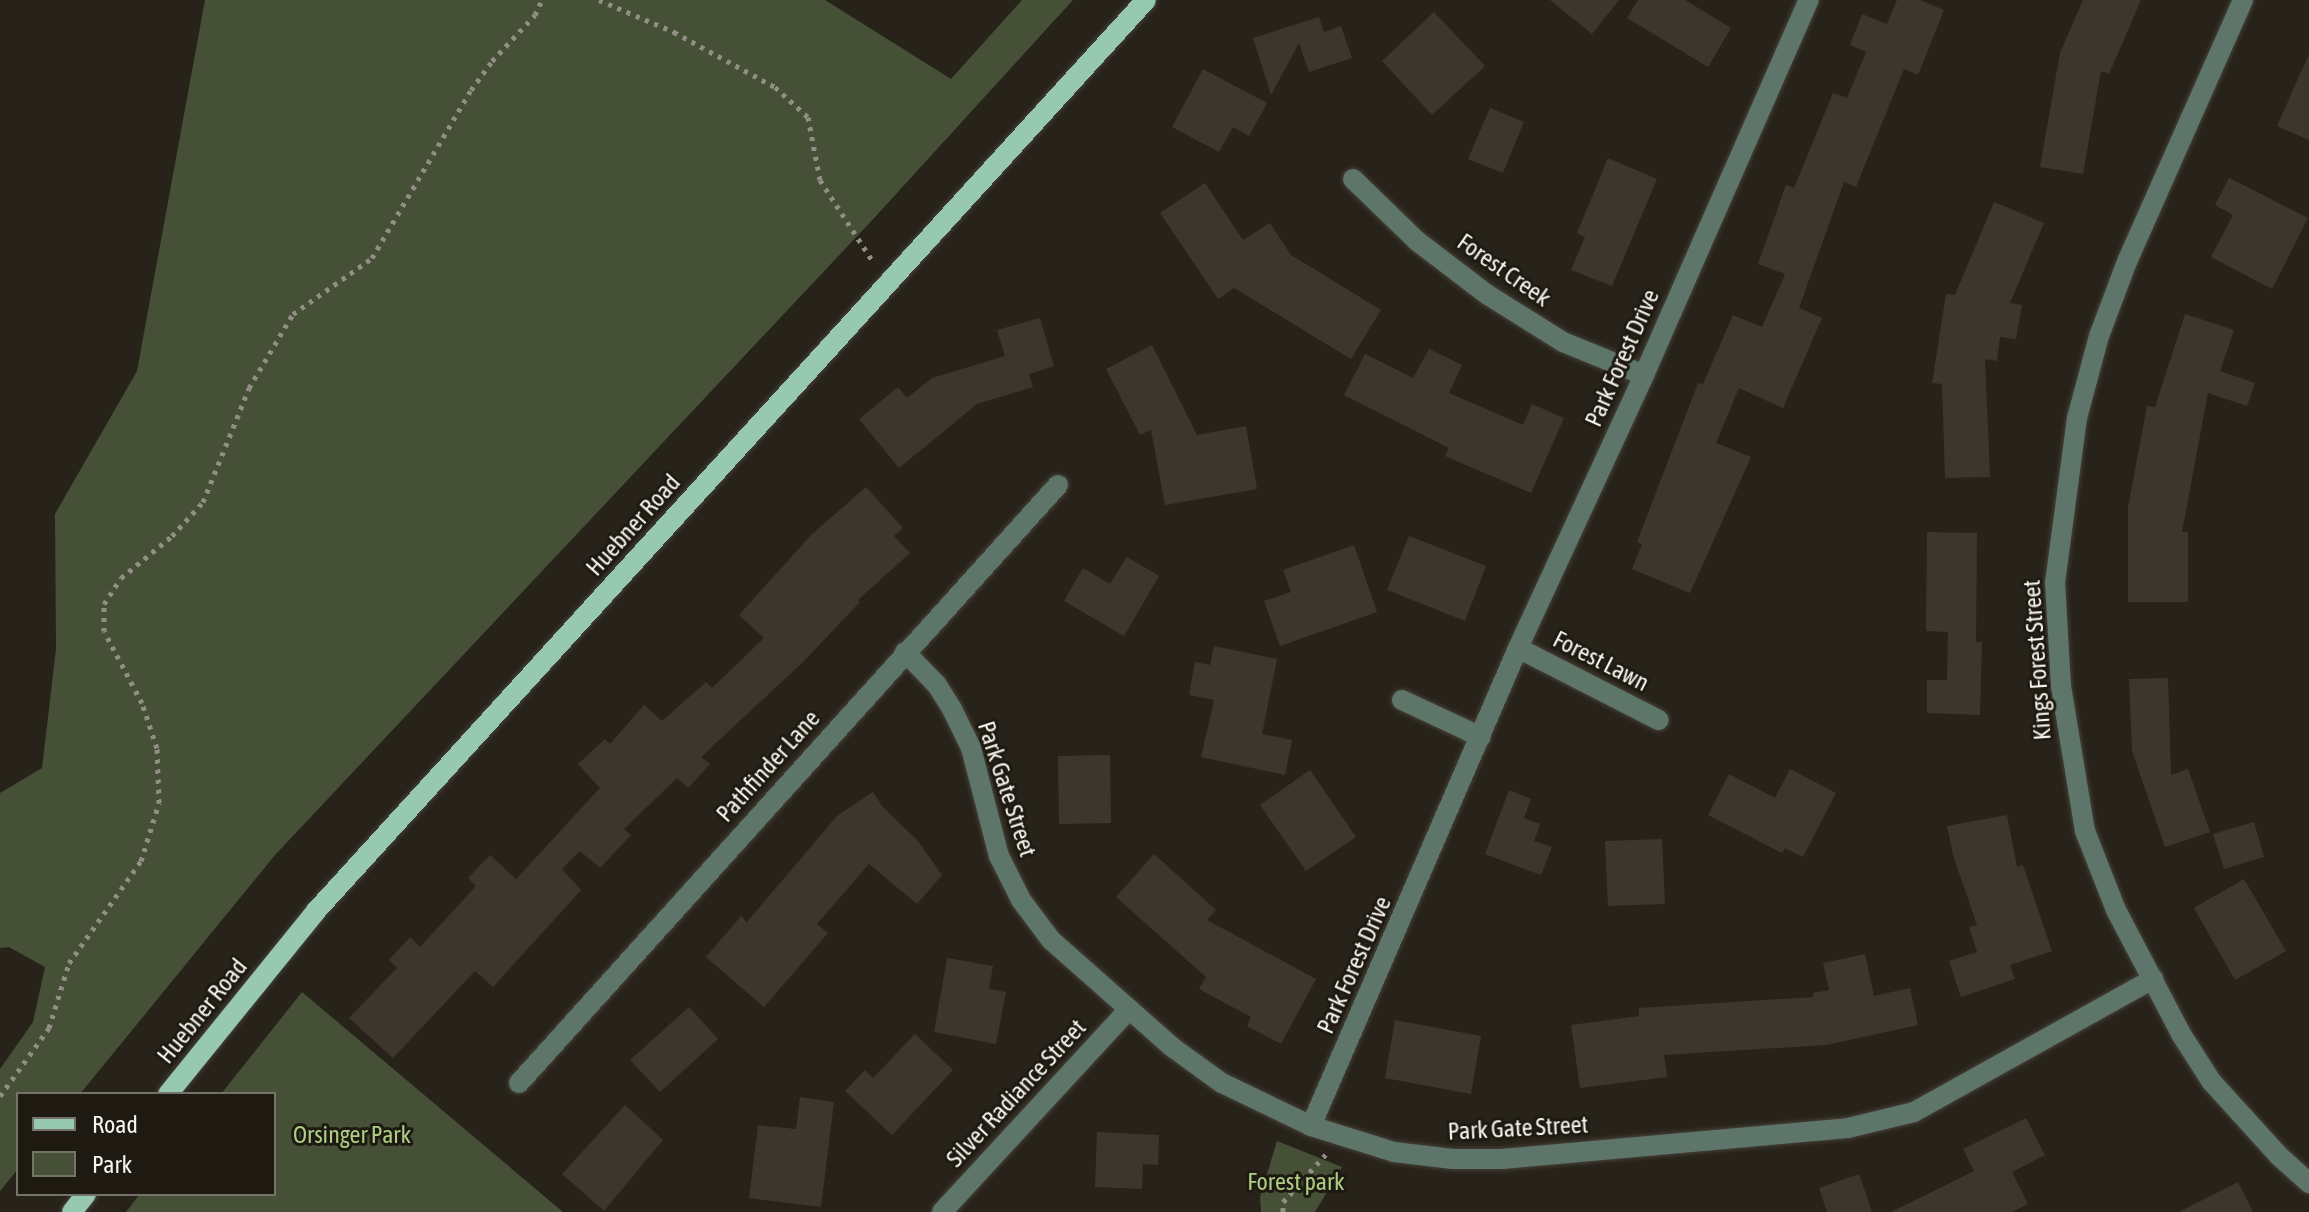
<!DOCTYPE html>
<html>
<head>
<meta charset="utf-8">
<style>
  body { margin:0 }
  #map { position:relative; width:2309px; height:1212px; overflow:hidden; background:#28231a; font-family:"Asap Condensed",sans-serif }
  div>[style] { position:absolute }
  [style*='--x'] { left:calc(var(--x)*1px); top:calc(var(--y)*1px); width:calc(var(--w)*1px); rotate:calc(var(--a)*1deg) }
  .green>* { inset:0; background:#455036 }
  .building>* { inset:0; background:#3d362d }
  .path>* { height:5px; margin-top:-2.5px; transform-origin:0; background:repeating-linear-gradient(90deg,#928e86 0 4px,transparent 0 10px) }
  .roads { filter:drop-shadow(0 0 2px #454038) drop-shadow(0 0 2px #454038) }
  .minor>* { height:20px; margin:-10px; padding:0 10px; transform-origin:10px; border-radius:10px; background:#5e756a }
  .major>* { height:20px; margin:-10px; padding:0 10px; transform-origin:10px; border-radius:10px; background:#97c8b1 }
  span { translate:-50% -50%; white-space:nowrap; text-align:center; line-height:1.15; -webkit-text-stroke:6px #1e1a11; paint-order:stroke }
  .street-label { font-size:24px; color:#f8f5ee }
  .park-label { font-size:24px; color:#aecd85 }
  .legend { position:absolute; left:16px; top:1092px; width:260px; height:104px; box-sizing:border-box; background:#1e1a11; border:2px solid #757269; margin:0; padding:10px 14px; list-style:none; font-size:24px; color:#f8f5ee }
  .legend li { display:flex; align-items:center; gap:16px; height:40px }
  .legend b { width:40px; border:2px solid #757269 }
</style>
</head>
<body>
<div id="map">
  <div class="green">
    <i style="clip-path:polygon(205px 0,825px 0,951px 79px,1022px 0,1073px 0,876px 216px,275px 855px,80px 1094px,18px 1094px,18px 1169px,0 1191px,0 1069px,33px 1022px,45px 967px,9px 947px,0 948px,0 793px,42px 768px,56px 649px,55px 514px,137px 371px)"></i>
    <i style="clip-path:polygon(302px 992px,563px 1212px,126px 1212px,140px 1194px,274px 1194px,274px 1094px,221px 1094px)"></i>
    <i style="clip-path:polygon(1277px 1141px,1342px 1167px,1315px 1212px,1261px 1212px,1260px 1197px)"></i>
  </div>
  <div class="building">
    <i style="clip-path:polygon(1550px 0,1619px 0,1592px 34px)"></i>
    <i style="clip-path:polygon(1638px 0,1685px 0,1731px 28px,1708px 67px,1627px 18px)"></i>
    <i style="clip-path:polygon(1897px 0,1920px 0,1944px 10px,1918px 75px,1904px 69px,1856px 187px,1844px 182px,1799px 308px,1822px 318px,1783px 408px,1739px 388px,1716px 443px,1751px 457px,1690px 593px,1632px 569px,1642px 544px,1637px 542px,1698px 383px,1703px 384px,1733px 315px,1762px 327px,1785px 274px,1758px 264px,1786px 185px,1794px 188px,1833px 93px,1847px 98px,1866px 52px,1850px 45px,1862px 14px,1887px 24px)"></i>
    <i style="clip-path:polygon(2083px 0,2141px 0,2109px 74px,2101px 71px,2083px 174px,2040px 167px,2060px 53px)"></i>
    <i style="clip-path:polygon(1434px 12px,1485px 66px,1432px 115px,1382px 61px)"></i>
    <i style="clip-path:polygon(1319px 17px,1324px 32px,1341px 26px,1352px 58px,1309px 72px,1299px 43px,1271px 95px,1253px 38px)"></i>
    <i style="clip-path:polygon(2309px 54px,2309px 140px,2277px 126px)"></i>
    <i style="clip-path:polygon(1203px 69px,1267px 103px,1249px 136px,1233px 127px,1219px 152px,1172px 127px)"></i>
    <i style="clip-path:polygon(1490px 108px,1524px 122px,1503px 173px,1468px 159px)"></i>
    <i style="clip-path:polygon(1608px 158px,1657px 179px,1612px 286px,1571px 270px,1585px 237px,1577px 233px)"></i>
    <i style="clip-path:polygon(2229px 178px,2308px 218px,2272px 289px,2211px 257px,2233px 215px,2215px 205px)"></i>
    <i style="clip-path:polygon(1205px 183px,1243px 240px,1270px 223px,1291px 255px,1381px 310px,1351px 359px,1234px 288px,1218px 299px,1160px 213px)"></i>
    <i style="clip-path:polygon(1994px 202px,2044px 223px,2010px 303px,2022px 305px,2016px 339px,2000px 337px,1997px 361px,1985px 359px,1990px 477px,1945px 478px,1942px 384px,1932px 383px,1946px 294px,1955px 295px)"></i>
    <i style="clip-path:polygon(2185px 314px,2234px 330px,2220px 371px,2255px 383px,2247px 406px,2208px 393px,2182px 532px,2188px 532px,2188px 602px,2128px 602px,2128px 507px,2147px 406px,2155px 407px)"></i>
    <i style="clip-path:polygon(1040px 318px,1054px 366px,1029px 374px,1033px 387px,977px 404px,899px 468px,859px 419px,898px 387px,907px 398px,932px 378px,1005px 356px,997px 330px)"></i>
    <i style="clip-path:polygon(1152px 345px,1197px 435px,1246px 426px,1257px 489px,1165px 505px,1151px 430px,1140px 435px,1106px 369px)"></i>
    <i style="clip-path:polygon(1429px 349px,1462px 365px,1449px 393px,1523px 425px,1532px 404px,1564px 418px,1531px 493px,1445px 456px,1449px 448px,1344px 395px,1365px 354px,1413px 378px)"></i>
    <i style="clip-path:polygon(866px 487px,903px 528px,894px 536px,910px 553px,858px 600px,860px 602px,803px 662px,701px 757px,710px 764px,688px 788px,677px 778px,624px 829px,631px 835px,600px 868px,580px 851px,562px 869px,581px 890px,493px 987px,475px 971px,393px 1058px,349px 1018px,397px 968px,389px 960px,410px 937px,420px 947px,476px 886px,468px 878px,490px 855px,516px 879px,600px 788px,578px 764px,605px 739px,610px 744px,644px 705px,662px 721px,706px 682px,712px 688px,764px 638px,739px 615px,811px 535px)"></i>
    <i style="clip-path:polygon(1927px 532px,1977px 533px,1976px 642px,1982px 642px,1980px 715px,1927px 713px,1927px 680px,1947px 680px,1948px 632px,1926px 631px)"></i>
    <i style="clip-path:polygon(1409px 536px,1486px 566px,1465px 621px,1387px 590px)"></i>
    <i style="clip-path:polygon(1354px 545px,1377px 612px,1280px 646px,1264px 601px,1291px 592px,1283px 570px)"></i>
    <i style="clip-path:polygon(1127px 557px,1159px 576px,1124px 636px,1064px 601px,1083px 568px,1110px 584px)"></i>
    <i style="clip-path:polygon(1214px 646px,1277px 659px,1262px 734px,1292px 740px,1285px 775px,1201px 757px,1214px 700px,1189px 695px,1195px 662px,1210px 665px)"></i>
    <i style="clip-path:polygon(2168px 678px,2171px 775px,2188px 769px,2210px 832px,2165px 847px,2132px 751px,2129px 679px)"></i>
    <i style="clip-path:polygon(1110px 755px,1111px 823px,1059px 824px,1058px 756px)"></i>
    <i style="clip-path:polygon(1790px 769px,1836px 793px,1803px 857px,1785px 848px,1782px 853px,1708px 815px,1729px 774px,1775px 798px)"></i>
    <i style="clip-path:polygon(1310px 770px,1356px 837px,1306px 871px,1260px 805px)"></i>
    <i style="clip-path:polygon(1509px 790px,1531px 799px,1524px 818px,1540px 824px,1534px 841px,1552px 847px,1541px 875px,1485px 854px)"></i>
    <i style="clip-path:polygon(873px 792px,882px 806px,918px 841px,942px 875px,917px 904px,869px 864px,817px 924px,828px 933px,764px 1007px,706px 957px,741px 916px,747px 922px,837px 816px)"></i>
    <i style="clip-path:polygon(2007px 815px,2017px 867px,2023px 865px,2052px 951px,2010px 965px,2015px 979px,1961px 997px,1949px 961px,1977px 952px,1969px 927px,1977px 925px,1953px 855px,1947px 826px)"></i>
    <i style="clip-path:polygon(2254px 822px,2264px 857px,2224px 869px,2213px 834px)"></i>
    <i style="clip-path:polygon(1662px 839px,1665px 904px,1608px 906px,1605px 841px)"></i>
    <i style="clip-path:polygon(1154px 854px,1216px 910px,1207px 920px,1316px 979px,1281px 1044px,1247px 1026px,1251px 1017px,1199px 989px,1206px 977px,1116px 897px)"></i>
    <i style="clip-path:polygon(2244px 879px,2286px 951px,2235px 980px,2194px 908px)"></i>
    <i style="clip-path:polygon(1865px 954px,1874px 996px,1910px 988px,1918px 1025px,1826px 1045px,1664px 1055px,1667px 1077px,1580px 1088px,1571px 1025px,1639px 1016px,1639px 1008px,1813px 997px,1813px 993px,1829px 990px,1823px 963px)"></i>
    <i style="clip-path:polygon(947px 958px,993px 966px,989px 989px,1006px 992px,996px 1044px,934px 1032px)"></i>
    <i style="clip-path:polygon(689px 1007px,718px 1039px,660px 1092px,630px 1060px)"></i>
    <i style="clip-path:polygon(1395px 1020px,1481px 1036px,1471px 1094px,1385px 1078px)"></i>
    <i style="clip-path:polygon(915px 1034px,953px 1070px,892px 1135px,845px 1091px,865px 1070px,873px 1078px)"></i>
    <i style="clip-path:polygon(800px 1097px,834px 1102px,821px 1207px,749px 1198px,758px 1125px,796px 1129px)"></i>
    <i style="clip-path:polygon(625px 1105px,663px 1140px,604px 1211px,562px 1174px)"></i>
    <i style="clip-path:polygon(2026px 1118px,2045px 1155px,2012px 1172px,2028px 1204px,2012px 1212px,1891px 1212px,1974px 1171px,1963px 1149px)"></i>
    <i style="clip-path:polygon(1097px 1132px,1159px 1135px,1158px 1165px,1143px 1164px,1142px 1189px,1095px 1187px)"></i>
    <i style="clip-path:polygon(1859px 1174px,1872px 1212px,1827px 1212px,1819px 1188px)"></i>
    <i style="clip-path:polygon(2238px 1182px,2253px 1212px,2179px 1212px)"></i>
  </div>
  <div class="path">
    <i style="--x:599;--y:0;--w:82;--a:23.1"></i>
    <i style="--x:674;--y:32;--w:115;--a:28.6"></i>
    <i style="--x:775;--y:87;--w:45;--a:42.3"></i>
    <i style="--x:808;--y:117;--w:64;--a:79.2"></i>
    <i style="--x:820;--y:180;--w:99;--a:57"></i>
    <i style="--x:0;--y:1096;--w:84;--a:-54.2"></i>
    <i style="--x:49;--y:1028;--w:68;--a:-72.9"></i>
    <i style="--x:69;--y:963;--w:125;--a:-54.8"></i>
    <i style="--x:141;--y:861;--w:61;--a:-72.8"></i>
    <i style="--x:159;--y:803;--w:55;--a:-92.1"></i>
    <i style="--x:157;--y:748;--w:47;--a:-108.4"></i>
    <i style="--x:142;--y:703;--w:81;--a:-117.8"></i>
    <i style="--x:104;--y:631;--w:27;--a:-90"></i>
    <i style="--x:104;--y:604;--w:31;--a:-57"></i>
    <i style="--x:121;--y:578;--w:66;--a:-39.5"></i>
    <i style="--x:172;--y:536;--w:46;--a:-47.6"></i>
    <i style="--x:203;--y:502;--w:123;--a:-68"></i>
    <i style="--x:249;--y:388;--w:86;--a:-59.3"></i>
    <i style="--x:293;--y:314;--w:97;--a:-35.3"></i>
    <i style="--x:372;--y:258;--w:195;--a:-59.5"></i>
    <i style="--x:471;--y:90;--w:36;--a:-54"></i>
    <i style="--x:492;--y:61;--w:63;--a:-46.9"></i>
    <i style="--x:535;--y:15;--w:17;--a:-65"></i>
    <i style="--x:1283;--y:1212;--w:10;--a:-90"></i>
    <i style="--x:1283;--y:1202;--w:64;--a:-48.1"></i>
  </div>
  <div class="roads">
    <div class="minor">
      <i style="--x:2243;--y:0;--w:283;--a:113.9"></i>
      <i style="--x:2128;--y:259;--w:82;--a:110.6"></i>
      <i style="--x:2099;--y:336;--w:85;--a:105"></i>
      <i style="--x:2077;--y:418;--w:165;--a:97.6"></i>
      <i style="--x:2055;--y:582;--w:104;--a:86.7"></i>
      <i style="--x:2061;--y:686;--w:147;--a:80.6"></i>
      <i style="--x:2085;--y:831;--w:85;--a:68.6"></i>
      <i style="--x:2116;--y:910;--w:140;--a:62.3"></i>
      <i style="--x:2181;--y:1034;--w:56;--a:57.4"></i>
      <i style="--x:2211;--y:1081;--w:100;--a:47.8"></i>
      <i style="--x:2278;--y:1155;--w:42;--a:42.1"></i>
      <i style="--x:1353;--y:179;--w:89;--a:44.1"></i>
      <i style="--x:1417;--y:241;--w:89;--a:37.3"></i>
      <i style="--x:1488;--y:295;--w:89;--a:32.1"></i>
      <i style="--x:1563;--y:342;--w:87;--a:22.2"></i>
      <i style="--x:1518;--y:648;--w:158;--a:27.1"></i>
      <i style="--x:905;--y:652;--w:46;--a:45.9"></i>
      <i style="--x:937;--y:685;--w:28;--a:58"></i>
      <i style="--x:952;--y:709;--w:43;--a:64"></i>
      <i style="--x:971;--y:748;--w:112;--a:75.5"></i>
      <i style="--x:999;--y:856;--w:49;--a:63.4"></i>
      <i style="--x:1021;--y:900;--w:50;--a:53.1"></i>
      <i style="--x:1051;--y:940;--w:162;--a:41.5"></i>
      <i style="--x:1172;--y:1047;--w:62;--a:35.8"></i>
      <i style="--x:1222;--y:1083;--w:99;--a:25.8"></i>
      <i style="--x:1311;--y:1126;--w:87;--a:17.4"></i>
      <i style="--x:1394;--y:1152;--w:59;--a:6.8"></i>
      <i style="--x:1453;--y:1159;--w:49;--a:0"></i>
      <i style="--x:1502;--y:1159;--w:347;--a:-5.1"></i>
      <i style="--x:1848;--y:1128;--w:68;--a:-13.6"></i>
      <i style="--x:1914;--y:1112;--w:274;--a:-29.1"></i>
      <i style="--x:1402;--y:700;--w:87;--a:25.1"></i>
      <i style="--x:519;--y:1083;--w:805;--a:-47.97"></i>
      <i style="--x:1311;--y:1126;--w:521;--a:-66.58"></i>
      <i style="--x:1518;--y:648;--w:301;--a:-65.2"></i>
      <i style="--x:1644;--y:375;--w:410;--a:-66.3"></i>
      <i style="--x:942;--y:1212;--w:276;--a:-47.3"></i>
    </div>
    <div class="major">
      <i style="--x:168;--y:1094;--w:235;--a:-51"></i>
      <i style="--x:316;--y:911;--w:1232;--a:-47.66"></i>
      <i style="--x:72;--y:1212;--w:23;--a:-52"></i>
    </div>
  </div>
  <div class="street-label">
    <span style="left:1504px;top:270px;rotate:35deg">Forest Creek</span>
    <span style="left:1622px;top:358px;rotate:-66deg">Park Forest Drive</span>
    <span style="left:633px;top:525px;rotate:-48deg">Huebner Road</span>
    <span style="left:2037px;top:660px;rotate:-94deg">Kings Forest Street</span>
    <span style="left:1601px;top:661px;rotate:27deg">Forest Lawn</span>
    <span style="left:768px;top:766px;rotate:-48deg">Pathfinder Lane</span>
    <span style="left:1007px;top:789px;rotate:72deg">Park Gate Street</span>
    <span style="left:1354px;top:965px;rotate:-66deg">Park Forest Drive</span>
    <span style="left:202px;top:1011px;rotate:-51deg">Huebner Road</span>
    <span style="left:1016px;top:1093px;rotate:-47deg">Silver Radiance Street</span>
    <span style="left:1518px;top:1128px;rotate:-3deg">Park Gate Street</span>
  </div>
  <div class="park-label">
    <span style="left:352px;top:1135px">Orsinger Park</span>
    <span style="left:1296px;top:1182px">Forest park</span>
  </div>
  <ul class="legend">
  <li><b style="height:10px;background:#97c8b1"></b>Road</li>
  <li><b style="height:22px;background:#455036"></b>Park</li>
  </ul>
</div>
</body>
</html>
